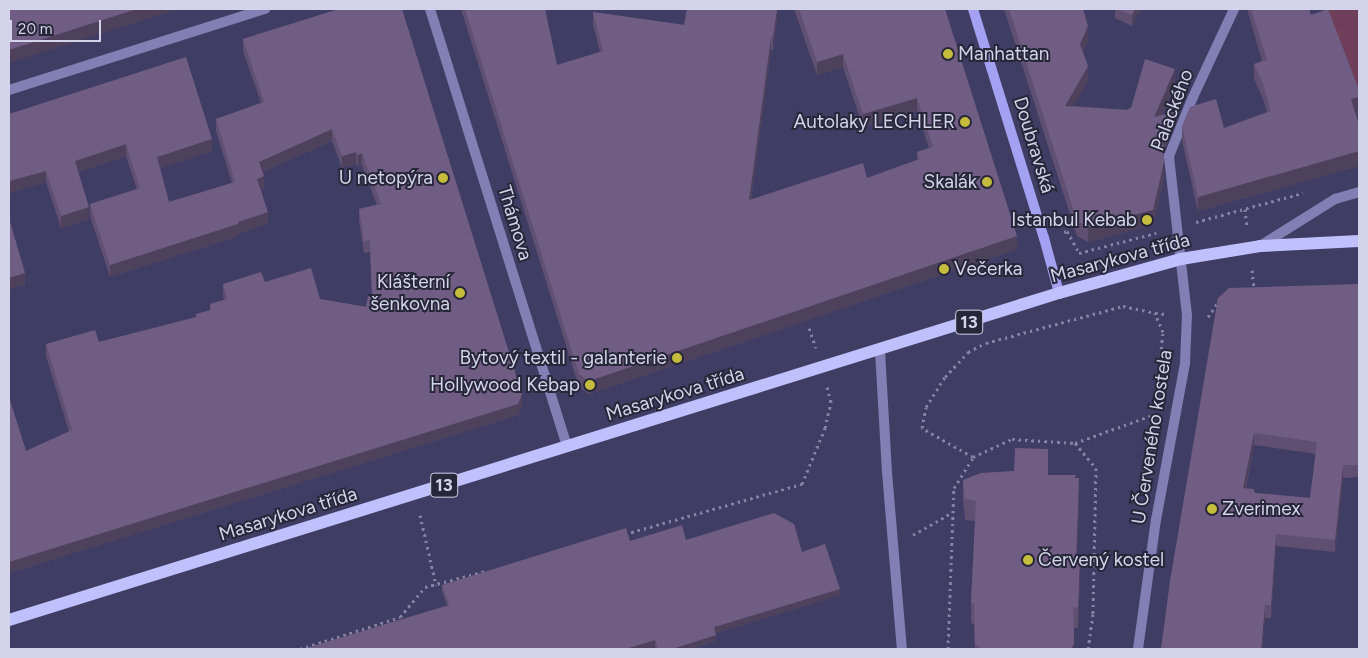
<!DOCTYPE html>
<html>
<head>
<meta charset="utf-8">
<style>
  body { margin:0 }
  #map { position:relative; width:1368px; height:658px; overflow:hidden; background:#403d64; font-family:Figtree,sans-serif }
  div>[style] { position:absolute }
  [style*='--x'] { left:calc(var(--x)*1px); top:calc(var(--y)*1px); width:calc(var(--w)*1px); rotate:calc(var(--a)*1deg) }
  .green>* { inset:0; background:#6e3e5a }
  .path>* { height:3px; margin-top:-1.5px; transform-origin:0; background:repeating-linear-gradient(90deg,#8583a3 0 2.5px,transparent 0 6.5px) }
  .lane>* { height:10px; margin:-5px; padding:0 5px; transform-origin:5px; border-radius:5px; background:#817fb3 }
  .street>* { height:10px; margin:-5px; padding:0 5px; transform-origin:5px; border-radius:5px; background:#817fb3 }
  .secondary>* { height:10px; margin:-5px; padding:0 5px; transform-origin:5px; border-radius:5px; background:#a4a0f2 }
  .primary>* { height:12px; margin:-6px; padding:0 6px; transform-origin:6px; border-radius:6px; background:#c1c0ff }
  .wall>* { inset:0; background:#5f5072 }
  .shaded-wall>* { inset:0; background:#4e415c }
  .building>* { inset:0; background:#6f5d84 }
  .dots>* { width:14px; height:14px; translate:-50% -50%; box-sizing:border-box; border:2px solid #282739; border-radius:50% }
  span { translate:-50% -50%; white-space:nowrap; text-align:center; line-height:1.15; -webkit-text-stroke:4px #282739; paint-order:stroke }
  .shield-label span { padding:1px 4px; background:#282739; border:1px solid; border-radius:4px; -webkit-text-stroke-width:0 }
  .shield-label { font-size:18px; color:#d3d3eb; font-weight:700 }
  .poi-label { font-size:19px; color:#d3d3eb }
  .left { translate:0 -50%; text-align:left }
  .right { translate:-100% -50%; text-align:right }
  .street-label { font-size:19px; color:#d3d3eb }
  .frame { position:absolute; inset:0; border:10px solid #d3d3eb; pointer-events:none }
  .scale { position:absolute; left:10px; top:20px; width:91px; height:22px; box-sizing:border-box; border:2px solid #d3d3eb; border-top:0; padding-left:6px; font-size:15px; line-height:18px; white-space:nowrap; color:#d3d3eb; -webkit-text-stroke:4px #282739; paint-order:stroke }
</style>
</head>
<body>
<div id="map">
  <div class="green">
    <i style="clip-path:polygon(1322px 9px,1359px 9px,1359px 105px,1328px 23px)"></i>
  </div>
  <div class="path">
    <i style="--x:1245;--y:209;--w:18;--a:84"></i>
    <i style="--x:1196;--y:222;--w:111;--a:-15.2"></i>
    <i style="--x:1064;--y:232;--w:3;--a:-18"></i>
    <i style="--x:1067;--y:231;--w:25;--a:61"></i>
    <i style="--x:1079;--y:253;--w:80;--a:-14.6"></i>
    <i style="--x:1252;--y:270;--w:19;--a:84"></i>
    <i style="--x:1208;--y:317;--w:18;--a:-56"></i>
    <i style="--x:809;--y:328;--w:21;--a:71"></i>
    <i style="--x:1158;--y:381;--w:49;--a:-84.2"></i>
    <i style="--x:1163;--y:332;--w:21;--a:-113"></i>
    <i style="--x:1155;--y:313;--w:12;--a:5"></i>
    <i style="--x:1075;--y:443;--w:85;--a:-19.9"></i>
    <i style="--x:973;--y:457;--w:59;--a:-150.4"></i>
    <i style="--x:922;--y:428;--w:21;--a:-79"></i>
    <i style="--x:926;--y:407;--w:36;--a:-58"></i>
    <i style="--x:945;--y:377;--w:34;--a:-47"></i>
    <i style="--x:968;--y:352;--w:20;--a:-27"></i>
    <i style="--x:986;--y:343;--w:142;--a:-15.1"></i>
    <i style="--x:1123;--y:306;--w:33;--a:12"></i>
    <i style="--x:420;--y:515;--w:72;--a:77.1"></i>
    <i style="--x:625;--y:534;--w:184;--a:-15.8"></i>
    <i style="--x:802;--y:484;--w:61;--a:-67.7"></i>
    <i style="--x:825;--y:428;--w:27;--a:-77"></i>
    <i style="--x:831;--y:402;--w:16;--a:-105"></i>
    <i style="--x:913;--y:535;--w:46;--a:-29.9"></i>
    <i style="--x:300;--y:649;--w:105;--a:-17.7"></i>
    <i style="--x:400;--y:617;--w:39;--a:-50"></i>
    <i style="--x:425;--y:587;--w:63;--a:-14.7"></i>
    <i style="--x:948;--y:649;--w:161;--a:-87.9"></i>
    <i style="--x:954;--y:488;--w:36;--a:-58"></i>
    <i style="--x:973;--y:457;--w:43;--a:-24.8"></i>
    <i style="--x:1012;--y:439;--w:63;--a:3.6"></i>
    <i style="--x:1075;--y:443;--w:33;--a:50"></i>
    <i style="--x:1096;--y:468;--w:146;--a:91.2"></i>
    <i style="--x:1093;--y:614;--w:35;--a:98"></i>
  </div>
  <div class="lane">
    <i style="--x:1260;--y:246;--w:89;--a:-32.1"></i>
    <i style="--x:1335;--y:199;--w:25;--a:-16"></i>
  </div>
  <div class="street">
    <i style="--x:430;--y:9;--w:459;--a:72.6"></i>
    <i style="--x:9;--y:90;--w:269;--a:-17.6"></i>
    <i style="--x:880;--y:351;--w:121;--a:86.7"></i>
    <i style="--x:887;--y:472;--w:178;--a:85.2"></i>
    <i style="--x:1138;--y:649;--w:130;--a:-82.1"></i>
    <i style="--x:1156;--y:520;--w:160;--a:-79.5"></i>
    <i style="--x:1185;--y:363;--w:48;--a:-87.6"></i>
    <i style="--x:1187;--y:315;--w:160;--a:-96.5"></i>
    <i style="--x:1169;--y:156;--w:64;--a:-67.9"></i>
    <i style="--x:1193;--y:97;--w:97;--a:-65"></i>
  </div>
  <div class="secondary">
    <i style="--x:973;--y:9;--w:240;--a:72.8"></i>
    <i style="--x:1044;--y:238;--w:57;--a:74.7"></i>
  </div>
  <div class="primary">
    <i style="--x:9;--y:620;--w:1100;--a:-17.3"></i>
    <i style="--x:1059;--y:293;--w:127;--a:-15.6"></i>
    <i style="--x:1181;--y:259;--w:80;--a:-9.3"></i>
    <i style="--x:1260;--y:246;--w:99;--a:-2.9"></i>
  </div>
  <div class="wall">
    <i style="clip-path:polygon(339px 9px,522px 406px,518px 415px,9px 573px,9px 398px,26px 451px,69px 432px,46px 356px,46px 344px,99px 342px,196px 317px,196px 314px,210px 311px,210px 304px,224px 300px,223px 296px,223px 284px,265px 282px,320px 299px,366px 307px,372px 296px,370px 252px,364px 253px,359px 221px,359px 209px,377px 205px,362px 165px,358px 167px,356px 164px,342px 168px,332px 141px,262px 172px,264px 188px,261px 189px,268px 223px,238px 234px,238px 236px,110px 277px,90px 216px,90px 204px,137px 190px,126px 156px,78px 172px,89px 219px,61px 228px,46px 182px,9px 193px,9px 114px,212px 151px,160px 168px,169px 202px,232px 183px,216px 131px,216px 119px,261px 103px,243px 51px,243px 39px)"></i>
    <i style="clip-path:polygon(461px 9px,551px 9px,545px 11px,557px 65px,600px 52px,593px 25px,593px 12px,684px 25px,778px 9px,773px 50px,771px 50px,751px 200px,867px 178px,917px 160px,917px 152px,929px 148px,917px 111px,863px 127px,843px 67px,817px 75px,794px 9px,945px 9px,1017px 249px,589px 394px,579px 387px,574px 371px)"></i>
    <i style="clip-path:polygon(1004px 9px,1083px 9px,1088px 41px,1083px 52px,1088px 81px,1073px 106px,1127px 110px,1175px 84px,1162px 115px,1174px 127px,1164px 151px,1164px 177px,1153px 225px,1088px 242px,1077px 236px)"></i>
    <i style="clip-path:polygon(1115px 9px,1141px 9px,1132px 26px,1115px 18px)"></i>
    <i style="clip-path:polygon(1247px 9px,1309px 9px,1311px 15px,1359px 112px,1356px 113px,1359px 126px,1359px 166px,1198px 211px,1182px 141px,1182px 126px,1224px 128px,1267px 112px,1263px 99px,1254px 79px,1254px 64px,1262px 61px)"></i>
    <i style="clip-path:polygon(evenodd,1359px 284px,1359px 477px,1343px 478px,1335px 552px,1276px 546px,1271px 618px,1265px 618px,1262px 649px,1161px 649px,1218px 298px,1359px 284px,1254px 445px,1316px 454px,1310px 498px,1255px 493px,1246px 489px,1254px 445px)"></i>
    <i style="clip-path:polygon(1048px 475px,1076px 478px,1079px 499px,1077px 557px,1080px 577px,1078px 628px,1074px 628px,1074px 649px,975px 649px,974px 624px,971px 623px,971px 603px,975px 521px,965px 520px,963px 500px,963px 480px)"></i>
    <i style="clip-path:polygon(686px 540px,802px 552px,840px 595px,716px 633px,716px 641px,691px 649px,656px 649px,655px 647px,447px 605px,442px 591px,442px 585px,630px 541px)"></i>
  </div>
  <div class="shaded-wall">
    <i style="clip-path:polygon(137px 9px,178px 9px,9px 63px,9px 50px)"></i>
    <i style="clip-path:polygon(777px 9px,778px 9px,773px 50px,773px 37px)"></i>
    <i style="clip-path:polygon(1135px 9px,1141px 9px,1132px 26px,1132px 15px)"></i>
    <i style="clip-path:polygon(1088px 26px,1088px 41px,1080px 59px,1080px 44px)"></i>
    <i style="clip-path:polygon(771px 37px,771px 50px,749px 213px,749px 200px)"></i>
    <i style="clip-path:polygon(843px 54px,843px 67px,817px 75px,817px 62px)"></i>
    <i style="clip-path:polygon(1088px 66px,1088px 81px,1065px 121px,1065px 106px)"></i>
    <i style="clip-path:polygon(1175px 69px,1175px 84px,1154px 132px,1154px 117px)"></i>
    <i style="clip-path:polygon(1359px 97px,1359px 112px,1351px 114px,1351px 99px)"></i>
    <i style="clip-path:polygon(917px 98px,917px 111px,863px 127px,863px 114px)"></i>
    <i style="clip-path:polygon(1174px 112px,1174px 127px,1163px 154px,1163px 139px)"></i>
    <i style="clip-path:polygon(332px 129px,332px 141px,259px 173px,259px 162px)"></i>
    <i style="clip-path:polygon(212px 139px,212px 151px,157px 169px,157px 157px)"></i>
    <i style="clip-path:polygon(126px 144px,126px 156px,75px 173px,75px 161px)"></i>
    <i style="clip-path:polygon(1359px 151px,1359px 166px,1198px 211px,1198px 197px)"></i>
    <i style="clip-path:polygon(356px 152px,356px 164px,342px 168px,342px 156px)"></i>
    <i style="clip-path:polygon(362px 153px,362px 165px,358px 167px,358px 155px)"></i>
    <i style="clip-path:polygon(1164px 162px,1164px 177px,1153px 225px,1088px 242px,1088px 227px)"></i>
    <i style="clip-path:polygon(46px 171px,46px 182px,9px 193px,9px 181px)"></i>
    <i style="clip-path:polygon(264px 176px,264px 188px,257px 191px,257px 179px)"></i>
    <i style="clip-path:polygon(89px 207px,89px 219px,61px 228px,61px 216px)"></i>
    <i style="clip-path:polygon(268px 212px,268px 223px,238px 234px,238px 236px,110px 277px,110px 265px)"></i>
    <i style="clip-path:polygon(1017px 236px,1017px 249px,589px 394px,589px 381px)"></i>
    <i style="clip-path:polygon(25px 273px,25px 285px,9px 289px,9px 278px)"></i>
    <i style="clip-path:polygon(522px 394px,522px 406px,518px 415px,9px 573px,9px 562px)"></i>
    <i style="clip-path:polygon(1254px 433px,1254px 445px,1243px 501px,1243px 488px)"></i>
    <i style="clip-path:polygon(1343px 465px,1343px 478px,1335px 552px,1335px 540px)"></i>
    <i style="clip-path:polygon(1079px 478px,1079px 499px,1076px 577px,1076px 557px)"></i>
    <i style="clip-path:polygon(1276px 534px,1276px 546px,1271px 618px,1271px 605px)"></i>
    <i style="clip-path:polygon(1080px 557px,1080px 577px,1078px 628px,1078px 608px)"></i>
    <i style="clip-path:polygon(840px 589px,840px 595px,714px 634px,714px 627px)"></i>
    <i style="clip-path:polygon(1265px 605px,1265px 618px,1262px 649px,1261px 649px)"></i>
    <i style="clip-path:polygon(716px 635px,716px 641px,691px 649px,672px 649px)"></i>
    <i style="clip-path:polygon(655px 640px,655px 647px,646px 649px,626px 649px)"></i>
    <i style="clip-path:polygon(1074px 644px,1074px 649px,1070px 649px)"></i>
  </div>
  <div class="building">
    <i style="clip-path:polygon(9px 9px,137px 9px,9px 50px)"></i>
    <i style="clip-path:polygon(339px 9px,402px 9px,522px 394px,518px 404px,9px 562px,9px 397px,26px 451px,72px 430px,46px 344px,95px 330px,99px 342px,197px 317px,196px 314px,211px 310px,210px 304px,227px 299px,223px 284px,261px 272px,265px 282px,311px 268px,320px 299px,366px 307px,368px 296px,372px 296px,370px 240px,364px 241px,359px 209px,381px 204px,362px 153px,358px 155px,356px 152px,342px 156px,332px 129px,259px 162px,264px 176px,257px 179px,268px 212px,238px 222px,238px 224px,110px 265px,90px 204px,140px 188px,126px 144px,75px 161px,89px 207px,61px 216px,46px 171px,9px 181px,9px 114px,186px 57px,212px 139px,157px 157px,169px 202px,235px 182px,216px 119px,264px 102px,243px 39px)"></i>
    <i style="clip-path:polygon(465px 9px,545px 9px,557px 65px,603px 51px,593px 12px,684px 25px,687px 9px,777px 9px,773px 37px,771px 37px,749px 200px,863px 163px,867px 178px,920px 159px,917px 152px,933px 147px,917px 98px,863px 114px,843px 54px,817px 62px,799px 9px,945px 9px,1017px 236px,589px 381px,579px 374px,574px 358px)"></i>
    <i style="clip-path:polygon(1009px 9px,1083px 9px,1088px 26px,1080px 44px,1088px 66px,1065px 106px,1127px 110px,1131px 108px,1145px 59px,1175px 69px,1154px 117px,1174px 112px,1163px 139px,1164px 162px,1153px 210px,1088px 227px,1077px 221px)"></i>
    <i style="clip-path:polygon(1118px 9px,1135px 9px,1132px 15px)"></i>
    <i style="clip-path:polygon(1251px 9px,1309px 9px,1311px 15px,1328px 9px,1359px 90px,1359px 97px,1351px 99px,1359px 126px,1359px 151px,1198px 197px,1182px 126px,1190px 107px,1216px 99px,1224px 128px,1271px 111px,1263px 84px,1254px 64px,1267px 60px)"></i>
    <i style="clip-path:polygon(9px 218px,25px 273px,9px 278px)"></i>
    <i style="clip-path:polygon(evenodd,1359px 284px,1359px 465px,1343px 465px,1335px 540px,1276px 534px,1271px 605px,1265px 605px,1261px 649px,1161px 649px,1170px 581px,1218px 298px,1229px 288px,1359px 284px,1254px 433px,1317px 442px,1310px 498px,1255px 493px,1254px 489px,1243px 488px,1254px 433px)"></i>
    <i style="clip-path:polygon(1015px 448px,1048px 449px,1048px 475px,1076px 475px,1075px 478px,1079px 478px,1076px 557px,1080px 557px,1078px 608px,1073px 607px,1074px 644px,1070px 649px,982px 649px,975px 644px,974px 603px,971px 603px,976px 501px,965px 499px,963px 480px,981px 473px,1014px 471px)"></i>
    <i style="clip-path:polygon(774px 513px,794px 524px,802px 552px,825px 544px,840px 589px,714px 627px,716px 635px,672px 649px,658px 649px,655px 640px,626px 649px,303px 649px,449px 605px,442px 585px,626px 528px,630px 541px,682px 525px,686px 540px)"></i>
  </div>
  <div class="dots">
    <i style="left:948px;top:54px;background:#c5bc3d"></i>
    <i style="left:965px;top:122px;background:#c5bc3d"></i>
    <i style="left:443px;top:178px;background:#c5bc3d"></i>
    <i style="left:987px;top:182px;background:#c5bc3d"></i>
    <i style="left:1147px;top:220px;background:#c5bc3d"></i>
    <i style="left:944px;top:269px;background:#c5bc3d"></i>
    <i style="left:460px;top:293px;background:#c5bc3d"></i>
    <i style="left:677px;top:358px;background:#c5bc3d"></i>
    <i style="left:590px;top:385px;background:#c5bc3d"></i>
    <i style="left:1212px;top:509px;background:#c5bc3d"></i>
    <i style="left:1028px;top:560px;background:#c5bc3d"></i>
  </div>
  <div class="shield-label">
    <span style="left:969px;top:322px">13</span>
    <span style="left:444px;top:485px">13</span>
  </div>
  <div class="poi-label">
    <span class="left" style="left:958px;top:54px">Manhattan</span>
    <span class="right" style="left:955px;top:122px">Autolaky LECHLER</span>
    <span class="right" style="left:433px;top:178px">U netopýra</span>
    <span class="right" style="left:977px;top:182px">Skalák</span>
    <span class="right" style="left:1137px;top:220px">Istanbul Kebab</span>
    <span class="left" style="left:954px;top:269px">Večerka</span>
    <span class="right" style="left:450px;top:293px">Klášterní<br>šenkovna</span>
    <span class="right" style="left:667px;top:358px">Bytový textil - galanterie</span>
    <span class="right" style="left:580px;top:385px">Hollywood Kebap</span>
    <span class="left" style="left:1222px;top:509px">Zverimex</span>
    <span class="left" style="left:1038px;top:560px">Červený kostel</span>
  </div>
  <div class="street-label">
    <span style="left:1172px;top:110px;rotate:-69deg">Palackého</span>
    <span style="left:1034px;top:145px;rotate:73deg">Doubravská</span>
    <span style="left:515px;top:223px;rotate:73deg">Thámova</span>
    <span style="left:1120px;top:258px;rotate:-15deg">Masarykova třída</span>
    <span style="left:675px;top:394px;rotate:-17deg">Masarykova třída</span>
    <span style="left:1152px;top:437px;rotate:-81deg">U Červeného kostela</span>
    <span style="left:288px;top:514px;rotate:-17deg">Masarykova třída</span>
  </div>
  <div class="frame"></div>
  <div class="scale">20 m</div>
</div>
</body>
</html>
